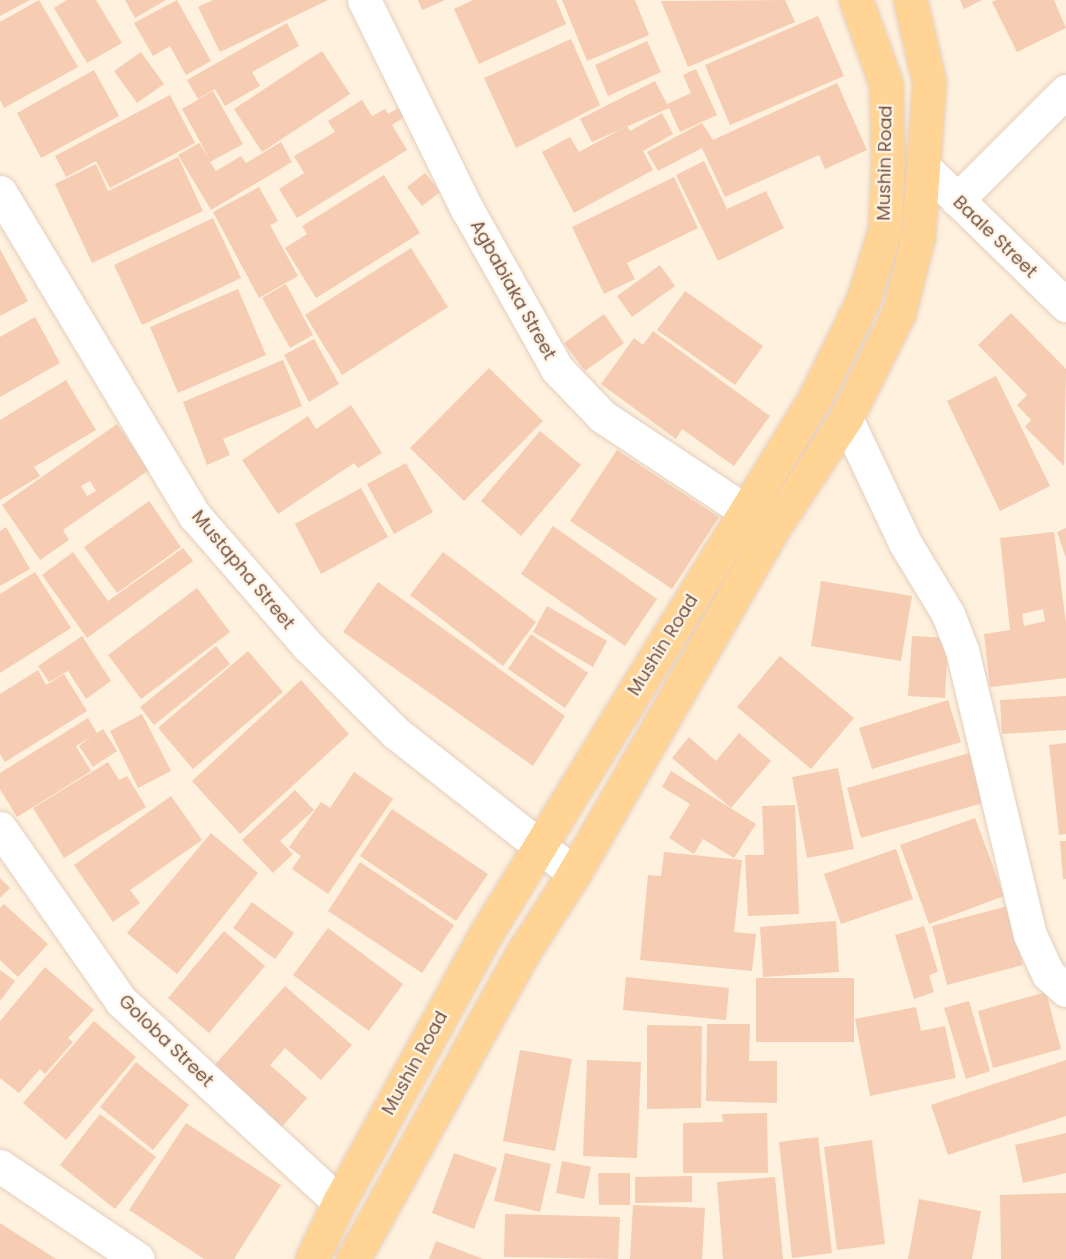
<!DOCTYPE html>
<html>
<head>
<meta charset="utf-8">
<style>
  body { margin:0 }
  #map { position:relative; width:1066px; height:1259px; overflow:hidden; background:#fef1de; font-family:Poppins,sans-serif }
  div>[style] { position:absolute }
  [style*='--x'] { left:calc(var(--x)*1px); top:calc(var(--y)*1px); width:calc(var(--w)*1px); rotate:calc(var(--a)*1deg) }
  .building>* { inset:0; background:#f6ccb3 }
  .roads { filter:drop-shadow(0 0 2px #e5cebc) drop-shadow(0 0 2px #e5cebc) }
  .minor>* { height:33px; margin:-16.5px; padding:0 16.5px; transform-origin:16.5px; border-radius:16.5px; background:#fff }
  .major>* { height:33px; margin:-16.5px; padding:0 16.5px; transform-origin:16.5px; border-radius:16.5px; background:#ffd494 }
  span { translate:-50% -50%; white-space:nowrap; text-align:center; line-height:1.15; -webkit-text-stroke:4.5px #fff4e6; paint-order:stroke }
  .street-label { font-size:18px; color:#765444 }
</style>
</head>
<body>
<div id="map">
  <div class="building">
    <i style="clip-path:polygon(0 0,30px 0,0 16px)"></i>
    <i style="clip-path:polygon(39px 0,78px 67px,4px 108px,0 100px,0 22px)"></i>
    <i style="clip-path:polygon(67px 0,96px 0,122px 43px,87px 63px,54px 8px)"></i>
    <i style="clip-path:polygon(125px 0,166px 0,135px 18px)"></i>
    <i style="clip-path:polygon(177px 0,211px 61px,186px 75px,170px 46px,153px 56px,134px 23px)"></i>
    <i style="clip-path:polygon(213px 0,328px 0,220px 52px,198px 7px)"></i>
    <i style="clip-path:polygon(418px 0,445px 0,422px 10px)"></i>
    <i style="clip-path:polygon(473px 0,556px 0,566px 24px,479px 64px,454px 9px)"></i>
    <i style="clip-path:polygon(562px 0,635px 0,649px 35px,587px 61px)"></i>
    <i style="clip-path:polygon(785px 0,795px 22px,688px 67px,661px 1px)"></i>
    <i style="clip-path:polygon(960px 0,982px 0,964px 9px)"></i>
    <i style="clip-path:polygon(996px 0,1054px 0,1066px 28px,1017px 52px,992px 2px)"></i>
    <i style="clip-path:polygon(818px 16px,844px 76px,730px 125px,705px 65px)"></i>
    <i style="clip-path:polygon(287px 23px,299px 46px,252px 72px,260px 86px,225px 106px,215px 89px,198px 99px,187px 80px)"></i>
    <i style="clip-path:polygon(571px 39px,600px 105px,516px 148px,484px 78px)"></i>
    <i style="clip-path:polygon(647px 41px,661px 72px,608px 96px,595px 65px)"></i>
    <i style="clip-path:polygon(322px 51px,350px 94px,262px 152px,234px 109px)"></i>
    <i style="clip-path:polygon(141px 52px,164px 84px,137px 103px,114px 71px)"></i>
    <i style="clip-path:polygon(696px 69px,717px 115px,680px 132px,669px 108px,592px 142px,580px 119px,655px 81px,667px 104px,691px 93px,683px 75px)"></i>
    <i style="clip-path:polygon(94px 70px,119px 116px,41px 158px,17px 113px)"></i>
    <i style="clip-path:polygon(837px 83px,867px 150px,825px 169px,819px 155px,725px 197px,702px 148px,658px 171px,647px 152px,702px 123px,713px 140px)"></i>
    <i style="clip-path:polygon(213px 91px,243px 144px,210px 162px,216px 171px,241px 156px,246px 163px,281px 142px,292px 162px,211px 210px,178px 155px,199px 143px,209px 158px,182px 109px)"></i>
    <i style="clip-path:polygon(170px 95px,195px 143px,110px 188px,96px 161px,66px 177px,55px 156px)"></i>
    <i style="clip-path:polygon(362px 100px,372px 116px,385px 109px,388px 114px,400px 107px,406px 116px,392px 125px,407px 150px,297px 218px,279px 189px,304px 173px,294px 156px,335px 132px,328px 121px)"></i>
    <i style="clip-path:polygon(662px 113px,673px 134px,643px 151px,653px 170px,574px 213px,542px 152px,570px 137px,579px 152px,627px 126px,630px 131px)"></i>
    <i style="clip-path:polygon(178px 157px,203px 211px,92px 263px,55px 184px,96px 164px,108px 191px)"></i>
    <i style="clip-path:polygon(704px 161px,727px 209px,766px 191px,784px 228px,718px 261px,676px 175px)"></i>
    <i style="clip-path:polygon(425px 173px,440px 192px,422px 206px,407px 187px)"></i>
    <i style="clip-path:polygon(384px 175px,420px 233px,316px 298px,285px 248px,307px 234px,302px 226px)"></i>
    <i style="clip-path:polygon(674px 177px,698px 228px,627px 263px,635px 279px,604px 294px,572px 227px)"></i>
    <i style="clip-path:polygon(259px 187px,278px 221px,270px 225px,298px 276px,259px 298px,213px 212px)"></i>
    <i style="clip-path:polygon(213px 218px,241px 278px,142px 325px,114px 265px)"></i>
    <i style="clip-path:polygon(411px 248px,448px 307px,342px 375px,305px 315px)"></i>
    <i style="clip-path:polygon(0 249px,28px 301px,0 316px)"></i>
    <i style="clip-path:polygon(660px 265px,675px 286px,632px 317px,617px 296px)"></i>
    <i style="clip-path:polygon(286px 284px,313px 335px,290px 348px,262px 298px)"></i>
    <i style="clip-path:polygon(238px 289px,266px 355px,178px 393px,150px 327px)"></i>
    <i style="clip-path:polygon(685px 291px,763px 346px,735px 385px,657px 330px)"></i>
    <i style="clip-path:polygon(1011px 313px,1066px 369px,1064px 466px,1025px 427px,1031px 420px,1017px 405px,1027px 395px,978px 345px)"></i>
    <i style="clip-path:polygon(604px 314px,624px 343px,585px 371px,564px 343px)"></i>
    <i style="clip-path:polygon(35px 317px,60px 363px,0 397px,0 337px)"></i>
    <i style="clip-path:polygon(653px 331px,770px 416px,734px 466px,682px 429px,676px 439px,601px 384px,634px 338px,643px 345px)"></i>
    <i style="clip-path:polygon(314px 339px,339px 384px,309px 402px,284px 355px)"></i>
    <i style="clip-path:polygon(283px 360px,302px 406px,223px 439px,230px 455px,207px 465px,183px 402px)"></i>
    <i style="clip-path:polygon(489px 368px,543px 421px,464px 501px,410px 448px)"></i>
    <i style="clip-path:polygon(996px 376px,1050px 486px,1000px 511px,947px 401px)"></i>
    <i style="clip-path:polygon(66px 380px,96px 430px,34px 467px,40px 476px,0 500px,0 420px)"></i>
    <i style="clip-path:polygon(351px 405px,382px 453px,358px 468px,354px 463px,278px 514px,242px 460px,308px 416px,316px 429px)"></i>
    <i style="clip-path:polygon(evenodd,117px 424px,149px 470px,63px 530px,69px 540px,40px 560px,2px 505px,117px 424px,90px 481px,96px 491px,87px 496px,81px 486px,90px 481px)"></i>
    <i style="clip-path:polygon(540px 431px,581px 465px,521px 536px,481px 501px)"></i>
    <i style="clip-path:polygon(617px 450px,719px 517px,672px 589px,570px 521px)"></i>
    <i style="clip-path:polygon(406px 463px,433px 512px,394px 534px,367px 484px)"></i>
    <i style="clip-path:polygon(361px 488px,388px 537px,321px 574px,295px 524px)"></i>
    <i style="clip-path:polygon(149px 501px,181px 547px,117px 593px,84px 547px)"></i>
    <i style="clip-path:polygon(553px 526px,657px 599px,625px 646px,521px 574px)"></i>
    <i style="clip-path:polygon(6px 527px,30px 569px,0 586px,0 531px)"></i>
    <i style="clip-path:polygon(1066px 528px,1066px 558px,1057px 532px)"></i>
    <i style="clip-path:polygon(evenodd,1054px 532px,1066px 623px,1066px 678px,990px 687px,984px 634px,1010px 630px,1000px 538px,1054px 532px,1043px 609px,1045px 621px,1024px 626px,1022px 614px,1043px 609px)"></i>
    <i style="clip-path:polygon(183px 548px,193px 561px,87px 638px,42px 575px,73px 552px,108px 601px)"></i>
    <i style="clip-path:polygon(443px 552px,536px 622px,503px 666px,410px 595px)"></i>
    <i style="clip-path:polygon(35px 572px,71px 628px,0 673px,0 594px)"></i>
    <i style="clip-path:polygon(821px 581px,912px 596px,901px 661px,811px 646px)"></i>
    <i style="clip-path:polygon(378px 582px,565px 716px,533px 766px,343px 632px)"></i>
    <i style="clip-path:polygon(197px 588px,230px 632px,141px 699px,108px 655px)"></i>
    <i style="clip-path:polygon(547px 606px,607px 641px,593px 667px,533px 632px)"></i>
    <i style="clip-path:polygon(531px 634px,588px 673px,565px 708px,508px 669px)"></i>
    <i style="clip-path:polygon(82px 636px,111px 681px,86px 699px,68px 671px,49px 682px,38px 666px)"></i>
    <i style="clip-path:polygon(912px 636px,948px 638px,945px 698px,908px 696px)"></i>
    <i style="clip-path:polygon(216px 646px,230px 664px,154px 725px,140px 707px)"></i>
    <i style="clip-path:polygon(248px 651px,283px 692px,193px 769px,158px 728px)"></i>
    <i style="clip-path:polygon(780px 656px,854px 718px,811px 769px,737px 707px)"></i>
    <i style="clip-path:polygon(38px 670px,46px 685px,64px 674px,87px 711px,5px 762px,0 754px,0 694px)"></i>
    <i style="clip-path:polygon(301px 680px,349px 734px,240px 834px,192px 781px)"></i>
    <i style="clip-path:polygon(1066px 696px,1066px 730px,1002px 734px,1000px 700px)"></i>
    <i style="clip-path:polygon(948px 700px,961px 742px,872px 769px,859px 728px)"></i>
    <i style="clip-path:polygon(142px 714px,171px 771px,138px 788px,110px 731px)"></i>
    <i style="clip-path:polygon(88px 718px,97px 733px,103px 729px,117px 751px,93px 767px,79px 746px,92px 736px,76px 746px,91px 771px,17px 817px,0 789px,0 773px)"></i>
    <i style="clip-path:polygon(739px 733px,771px 761px,731px 808px,672px 758px,689px 737px,716px 761px)"></i>
    <i style="clip-path:polygon(1066px 743px,1066px 834px,1059px 835px,1049px 745px)"></i>
    <i style="clip-path:polygon(976px 751px,990px 801px,861px 838px,847px 788px)"></i>
    <i style="clip-path:polygon(108px 762px,119px 780px,127px 776px,146px 807px,64px 858px,33px 808px)"></i>
    <i style="clip-path:polygon(838px 768px,854px 849px,807px 858px,792px 777px)"></i>
    <i style="clip-path:polygon(671px 771px,756px 824px,734px 858px,703px 839px,694px 854px,669px 838px,690px 804px,662px 787px)"></i>
    <i style="clip-path:polygon(354px 772px,393px 799px,328px 894px,292px 869px,301px 856px,289px 847px,321px 802px,330px 808px)"></i>
    <i style="clip-path:polygon(295px 790px,314px 810px,280px 841px,293px 854px,273px 873px,242px 840px)"></i>
    <i style="clip-path:polygon(171px 796px,202px 840px,130px 890px,140px 903px,113px 922px,74px 865px)"></i>
    <i style="clip-path:polygon(795px 805px,799px 914px,748px 916px,745px 855px,764px 855px,762px 806px)"></i>
    <i style="clip-path:polygon(392px 809px,488px 874px,456px 921px,360px 856px)"></i>
    <i style="clip-path:polygon(975px 818px,1004px 896px,929px 924px,900px 845px)"></i>
    <i style="clip-path:polygon(211px 833px,258px 873px,177px 974px,127px 933px)"></i>
    <i style="clip-path:polygon(1060px 841px,1066px 841px,1066px 879px,1063px 879px)"></i>
    <i style="clip-path:polygon(896px 849px,913px 899px,841px 924px,824px 874px)"></i>
    <i style="clip-path:polygon(664px 852px,742px 860px,734px 932px,756px 934px,752px 971px,640px 960px,648px 875px,661px 876px)"></i>
    <i style="clip-path:polygon(360px 862px,454px 925px,422px 973px,328px 911px)"></i>
    <i style="clip-path:polygon(0 878px,10px 888px,0 898px)"></i>
    <i style="clip-path:polygon(252px 902px,294px 933px,275px 959px,233px 928px)"></i>
    <i style="clip-path:polygon(4px 904px,48px 944px,18px 977px,0 960px,0 908px)"></i>
    <i style="clip-path:polygon(1008px 906px,1023px 965px,947px 985px,932px 926px)"></i>
    <i style="clip-path:polygon(836px 921px,839px 972px,763px 977px,760px 927px)"></i>
    <i style="clip-path:polygon(924px 926px,938px 972px,929px 975px,934px 992px,914px 999px,895px 935px)"></i>
    <i style="clip-path:polygon(328px 928px,403px 984px,369px 1031px,293px 975px)"></i>
    <i style="clip-path:polygon(224px 931px,265px 966px,209px 1033px,168px 998px)"></i>
    <i style="clip-path:polygon(45px 967px,94px 1010px,68px 1038px,73px 1042px,45px 1074px,40px 1069px,19px 1093px,0 1078px,0 1021px)"></i>
    <i style="clip-path:polygon(0 970px,15px 981px,0 1001px)"></i>
    <i style="clip-path:polygon(626px 977px,729px 988px,726px 1020px,623px 1010px)"></i>
    <i style="clip-path:polygon(756px 978px,854px 978px,854px 1042px,756px 1042px)"></i>
    <i style="clip-path:polygon(285px 986px,352px 1045px,321px 1080px,285px 1048px,270px 1065px,307px 1098px,280px 1129px,212px 1068px)"></i>
    <i style="clip-path:polygon(1046px 992px,1061px 1049px,993px 1068px,978px 1011px)"></i>
    <i style="clip-path:polygon(969px 1001px,990px 1071px,966px 1079px,944px 1008px)"></i>
    <i style="clip-path:polygon(916px 1007px,921px 1031px,945px 1026px,956px 1078px,870px 1096px,855px 1019px)"></i>
    <i style="clip-path:polygon(94px 1021px,136px 1057px,66px 1140px,23px 1103px)"></i>
    <i style="clip-path:polygon(707px 1024px,750px 1024px,749px 1061px,777px 1061px,777px 1103px,706px 1101px)"></i>
    <i style="clip-path:polygon(647px 1025px,702px 1026px,701px 1108px,647px 1109px)"></i>
    <i style="clip-path:polygon(520px 1050px,572px 1059px,555px 1151px,503px 1141px)"></i>
    <i style="clip-path:polygon(587px 1060px,641px 1062px,637px 1158px,583px 1156px)"></i>
    <i style="clip-path:polygon(1066px 1060px,1066px 1116px,948px 1155px,931px 1105px)"></i>
    <i style="clip-path:polygon(136px 1062px,189px 1105px,153px 1150px,100px 1107px)"></i>
    <i style="clip-path:polygon(767px 1113px,768px 1173px,683px 1173px,683px 1123px,723px 1122px,722px 1114px)"></i>
    <i style="clip-path:polygon(100px 1114px,156px 1157px,115px 1209px,60px 1165px)"></i>
    <i style="clip-path:polygon(186px 1123px,281px 1185px,234px 1259px,204px 1259px,129px 1210px)"></i>
    <i style="clip-path:polygon(1066px 1133px,1066px 1173px,1023px 1183px,1015px 1145px)"></i>
    <i style="clip-path:polygon(818px 1137px,832px 1253px,792px 1258px,779px 1142px)"></i>
    <i style="clip-path:polygon(872px 1140px,885px 1244px,837px 1250px,824px 1147px)"></i>
    <i style="clip-path:polygon(454px 1153px,497px 1168px,474px 1229px,432px 1213px)"></i>
    <i style="clip-path:polygon(505px 1153px,551px 1164px,540px 1212px,494px 1201px)"></i>
    <i style="clip-path:polygon(562px 1161px,591px 1167px,584px 1199px,556px 1193px)"></i>
    <i style="clip-path:polygon(598px 1173px,630px 1173px,630px 1205px,599px 1205px)"></i>
    <i style="clip-path:polygon(692px 1176px,692px 1202px,635px 1203px,635px 1177px)"></i>
    <i style="clip-path:polygon(775px 1177px,783px 1259px,723px 1259px,717px 1182px)"></i>
    <i style="clip-path:polygon(1066px 1193px,1066px 1259px,1001px 1259px,1000px 1195px)"></i>
    <i style="clip-path:polygon(919px 1199px,981px 1211px,972px 1259px,908px 1259px)"></i>
    <i style="clip-path:polygon(633px 1205px,705px 1208px,702px 1259px,630px 1259px)"></i>
    <i style="clip-path:polygon(505px 1214px,620px 1217px,618px 1259px,504px 1257px)"></i>
    <i style="clip-path:polygon(0 1223px,56px 1259px,0 1259px)"></i>
    <i style="clip-path:polygon(436px 1241px,483px 1259px,429px 1259px)"></i>
  </div>
  <div class="roads">
    <div class="minor">
      <i style="--x:364;--y:0;--w:233;--a:63.8"></i>
      <i style="--x:467;--y:209;--w:184;--a:60.6"></i>
      <i style="--x:557;--y:369;--w:65;--a:46.2"></i>
      <i style="--x:602;--y:416;--w:170;--a:33.5"></i>
      <i style="--x:925;--y:168;--w:197;--a:44.2"></i>
      <i style="--x:0;--y:192;--w:378;--a:59"></i>
      <i style="--x:195;--y:516;--w:172;--a:49"></i>
      <i style="--x:308;--y:646;--w:124;--a:44.7"></i>
      <i style="--x:396;--y:733;--w:226;--a:38.2"></i>
      <i style="--x:957;--y:200;--w:154;--a:-45"></i>
      <i style="--x:846;--y:418;--w:138;--a:64.7"></i>
      <i style="--x:905;--y:543;--w:83;--a:58.8"></i>
      <i style="--x:948;--y:614;--w:39;--a:69"></i>
      <i style="--x:962;--y:650;--w:293;--a:76.6"></i>
      <i style="--x:1030;--y:935;--w:43;--a:65.2"></i>
      <i style="--x:1048;--y:974;--w:24;--a:42"></i>
      <i style="--x:0;--y:828;--w:211;--a:55"></i>
      <i style="--x:121;--y:1001;--w:297;--a:42.7"></i>
      <i style="--x:0;--y:1166;--w:166;--a:34"></i>
    </div>
    <div class="major">
      <i style="--x:312;--y:1259;--w:63;--a:-64.7"></i>
      <i style="--x:339;--y:1202;--w:308;--a:-61.3"></i>
      <i style="--x:487;--y:932;--w:627;--a:-58.44"></i>
      <i style="--x:815;--y:398;--w:109;--a:-63.9"></i>
      <i style="--x:863;--y:300;--w:73;--a:-72.6"></i>
      <i style="--x:885;--y:230;--w:68;--a:-87.5"></i>
      <i style="--x:888;--y:162;--w:78;--a:-91.5"></i>
      <i style="--x:886;--y:84;--w:89;--a:-109.7"></i>
      <i style="--x:353;--y:1259;--w:352;--a:-61"></i>
      <i style="--x:524;--y:951;--w:93;--a:-57.3"></i>
      <i style="--x:574;--y:873;--w:396;--a:-60"></i>
      <i style="--x:772;--y:530;--w:134;--a:-56.5"></i>
      <i style="--x:846;--y:418;--w:119;--a:-63.4"></i>
      <i style="--x:899;--y:312;--w:77;--a:-75.8"></i>
      <i style="--x:918;--y:237;--w:155;--a:-85.9"></i>
      <i style="--x:929;--y:82;--w:84;--a:-103"></i>
    </div>
  </div>
  <div class="street-label">
    <span style="left:885px;top:163px;rotate:-89deg">Mushin Road</span>
    <span style="left:995px;top:237px;rotate:44deg">Baale Street</span>
    <span style="left:513px;top:290px;rotate:61deg">Agbabiaka Street</span>
    <span style="left:243px;top:570px;rotate:50deg">Mustapha Street</span>
    <span style="left:663px;top:645px;rotate:-58deg">Mushin Road</span>
    <span style="left:166px;top:1041px;rotate:44deg">Goloba Street</span>
    <span style="left:415px;top:1063px;rotate:-61deg">Mushin Road</span>
  </div>
</div>
</body>
</html>
